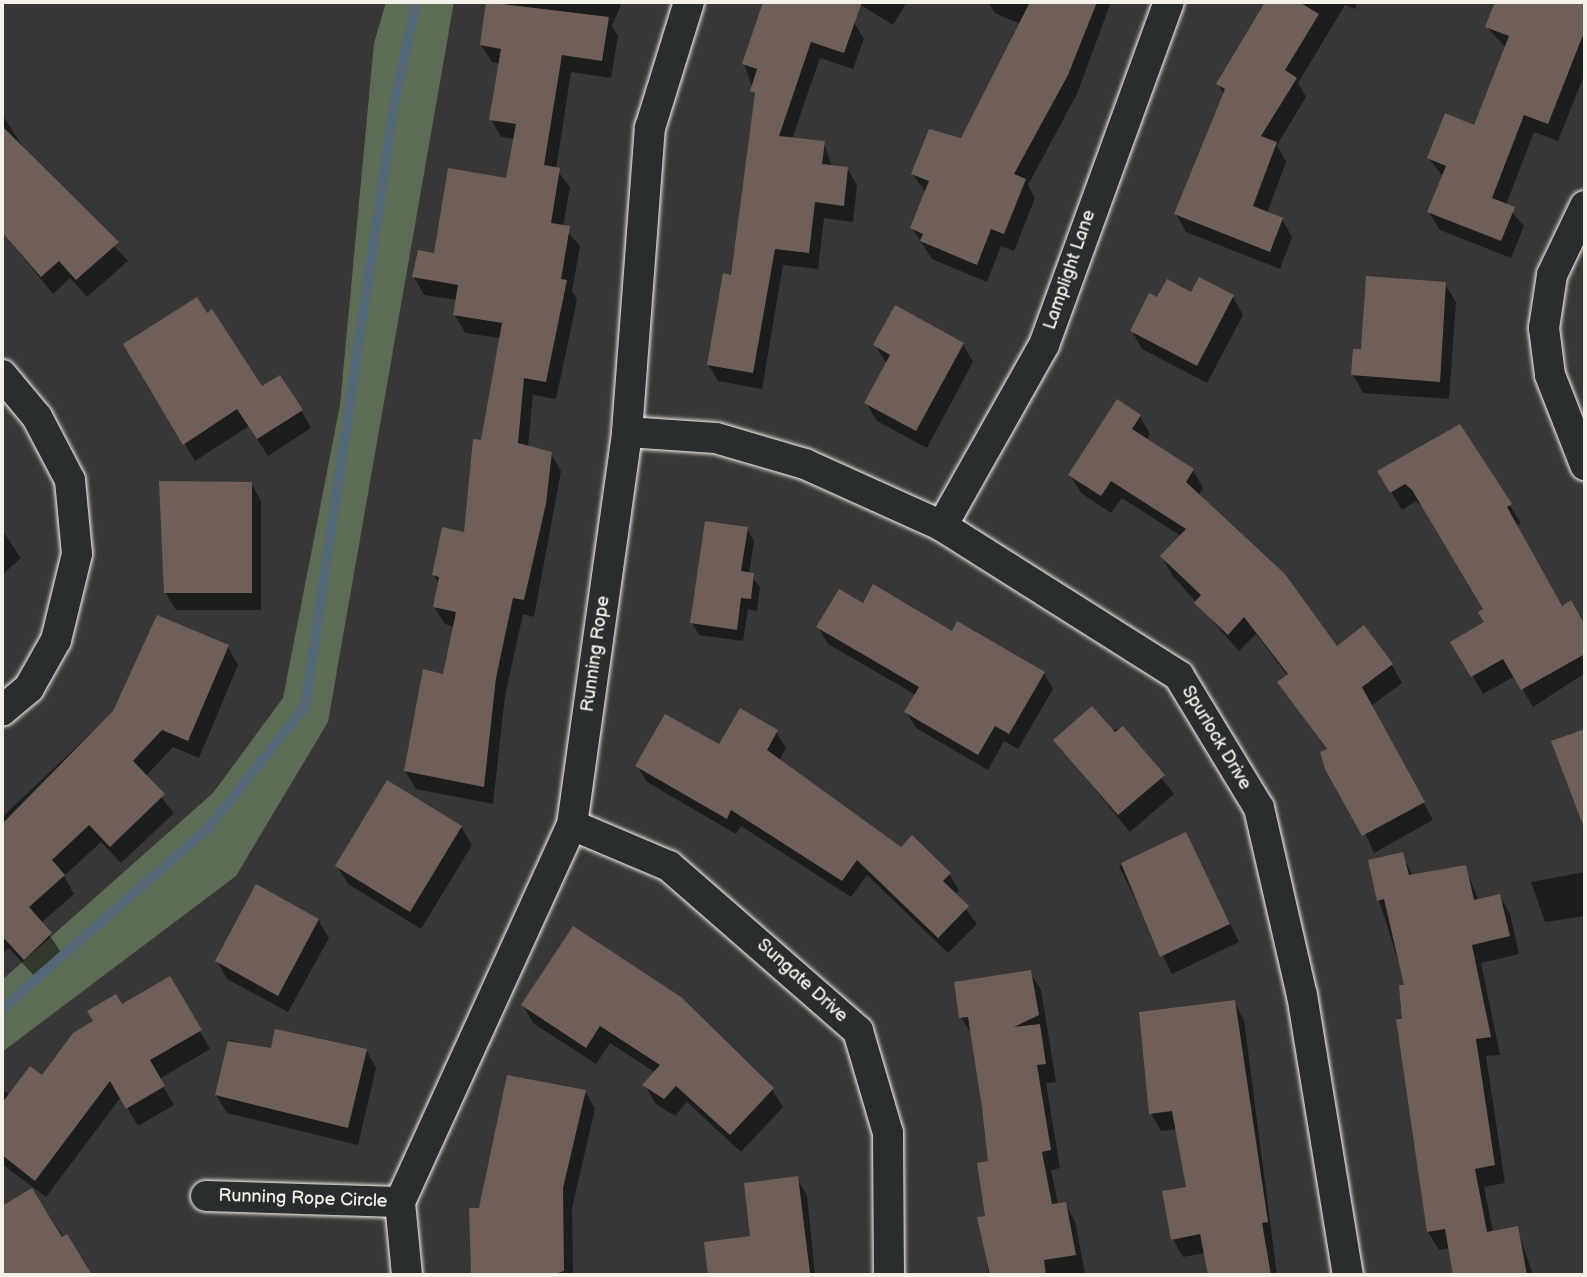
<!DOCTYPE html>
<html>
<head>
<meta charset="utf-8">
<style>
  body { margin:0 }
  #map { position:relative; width:1587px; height:1277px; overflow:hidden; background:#383736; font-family:"Balsamiq Sans",sans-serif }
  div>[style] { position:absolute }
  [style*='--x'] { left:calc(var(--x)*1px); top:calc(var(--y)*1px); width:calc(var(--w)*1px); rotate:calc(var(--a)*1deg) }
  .green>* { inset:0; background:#5c6c55 }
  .shadow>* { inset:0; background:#0007 }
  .stream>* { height:10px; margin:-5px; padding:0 5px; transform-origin:5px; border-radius:5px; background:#536776 }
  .building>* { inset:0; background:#705f58 }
  .roads { filter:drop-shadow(0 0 2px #f4f1e8) drop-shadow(0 0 2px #f4f1e8) }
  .street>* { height:30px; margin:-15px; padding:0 15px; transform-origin:15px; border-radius:15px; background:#2a2d2e }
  span { translate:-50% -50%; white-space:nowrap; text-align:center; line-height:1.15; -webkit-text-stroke:6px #2a2d2e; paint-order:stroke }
  .street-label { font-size:18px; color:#f4f1e8 }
  .frame { position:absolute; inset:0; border:4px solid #f4f1e8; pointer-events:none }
</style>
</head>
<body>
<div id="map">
  <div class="green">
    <i style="clip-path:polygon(386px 2px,454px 2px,328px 722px,236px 876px,2px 1052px,2px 980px,213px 793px,283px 698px,340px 405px,374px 43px)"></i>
  </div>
  <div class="shadow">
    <i style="clip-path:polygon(488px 2px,622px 2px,612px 26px,618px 36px,611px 78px,571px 72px,556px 169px,570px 187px,563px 227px,580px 246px,572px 291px,577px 300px,556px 399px,533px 395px,528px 447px,551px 454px,561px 471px,534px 617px,523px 614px,505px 696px,493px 804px,416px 789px,405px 771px,445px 676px,455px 627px,445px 624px,434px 607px,439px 585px,434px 575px,465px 534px,501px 338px,465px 333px,455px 315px,457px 300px,424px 295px,414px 277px,508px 180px,515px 139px,501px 137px,491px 119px,500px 64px,492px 62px,481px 45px)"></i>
    <i style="clip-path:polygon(765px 2px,793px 2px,854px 22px,864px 39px,853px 69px,820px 58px,792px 139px,824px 143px,832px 167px,847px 168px,857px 185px,853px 222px,824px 218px,818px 269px,783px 265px,762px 389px,718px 381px,708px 364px,732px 277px,756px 99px,744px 63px)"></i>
    <i style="clip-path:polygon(856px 2px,907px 2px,893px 25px)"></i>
    <i style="clip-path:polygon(988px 2px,1111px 2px,1077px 94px,1028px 185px,1035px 198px,1014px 251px,1001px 246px,987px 282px,932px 259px,912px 228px,926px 193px,912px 173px,962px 141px,1020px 24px,995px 13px)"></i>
    <i style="clip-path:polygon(1268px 2px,1358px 2px,1355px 9px,1345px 5px,1298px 83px,1306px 97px,1277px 145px,1286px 162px,1267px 213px,1282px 219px,1292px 237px,1280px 269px,1186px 232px,1176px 214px,1224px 94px,1218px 84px)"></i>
    <i style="clip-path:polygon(1497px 2px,1585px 2px,1585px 73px,1558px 141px,1534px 132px,1506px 205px,1524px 226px,1511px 258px,1440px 230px,1429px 212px,1443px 177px,1429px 158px,1475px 127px,1506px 48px,1487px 27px)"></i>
    <i style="clip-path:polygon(2px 114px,28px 155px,128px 261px,87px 297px,70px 278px,53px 294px,2px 231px)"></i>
    <i style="clip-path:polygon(1445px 284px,1456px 302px,1449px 399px,1363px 393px,1353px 375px,1363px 351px)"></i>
    <i style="clip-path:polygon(1192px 294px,1233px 297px,1243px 315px,1207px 383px,1142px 349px,1132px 331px,1157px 299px)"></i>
    <i style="clip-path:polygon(963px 344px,973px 362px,927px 448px,877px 421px,866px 403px,887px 364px,875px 345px)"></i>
    <i style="clip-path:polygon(126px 345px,262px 388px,301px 410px,311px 428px,268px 456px,249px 426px,195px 461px)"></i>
    <i style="clip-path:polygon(1140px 416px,1150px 434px,1146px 440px,1193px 470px,1203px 488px,1198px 496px,1336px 649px,1392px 665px,1402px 683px,1371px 706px,1433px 820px,1374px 853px,1327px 750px,1279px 683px,1288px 676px,1256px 634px,1239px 651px,1172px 575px,1162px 557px,1181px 536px,1122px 498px,1111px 513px,1081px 493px,1070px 475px)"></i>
    <i style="clip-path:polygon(1459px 426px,1521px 523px,1515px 526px,1561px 608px,1570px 603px,1585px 628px,1585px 673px,1533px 707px,1515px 676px,1483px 694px,1453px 642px,1486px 623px,1485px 610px,1424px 508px,1416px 501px,1402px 510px,1379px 472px)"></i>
    <i style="clip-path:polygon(251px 483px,261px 501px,261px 610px,176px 610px,165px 592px)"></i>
    <i style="clip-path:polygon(747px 529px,754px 541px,749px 574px,760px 587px,757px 611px,748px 609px,743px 641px,699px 635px,692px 623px)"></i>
    <i style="clip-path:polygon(2px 530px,21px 558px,2px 575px)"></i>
    <i style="clip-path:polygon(863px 605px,952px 633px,1044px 673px,1053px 689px,1018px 749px,1004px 741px,988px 770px,916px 728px,906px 712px,916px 695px,828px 644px,818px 627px)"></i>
    <i style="clip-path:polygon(228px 647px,238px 665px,199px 758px,173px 747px,145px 777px,174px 813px,121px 863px,101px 842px,64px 876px,74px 894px,41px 923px,61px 952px,35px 977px,9px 948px,2px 954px,2px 817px,114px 712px)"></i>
    <i style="clip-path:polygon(1122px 728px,1174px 794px,1130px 832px,1055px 740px)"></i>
    <i style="clip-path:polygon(776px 732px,786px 748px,779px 761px,901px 849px,949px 874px,959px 890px,955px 895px,977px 924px,948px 953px,867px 875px,851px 897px,741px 826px,736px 834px,647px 782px,637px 766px)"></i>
    <i style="clip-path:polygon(461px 827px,472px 845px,421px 929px,348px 884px,337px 866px)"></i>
    <i style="clip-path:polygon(1186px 834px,1239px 942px,1172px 974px,1119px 866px)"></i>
    <i style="clip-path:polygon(1402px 854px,1413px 876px,1465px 867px,1479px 901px,1500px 896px,1510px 914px,1519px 954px,1481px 963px,1500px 1055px,1486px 1056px,1505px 1183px,1484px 1187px,1493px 1232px,1517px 1228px,1533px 1275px,1454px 1275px,1450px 1248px,1439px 1250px,1428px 1232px,1398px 1021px,1404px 1020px,1406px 986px,1379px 900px)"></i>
    <i style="clip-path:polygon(1585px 872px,1585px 916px,1545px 922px,1531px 882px)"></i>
    <i style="clip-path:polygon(318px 920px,329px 938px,288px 1012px,227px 979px,217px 961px)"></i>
    <i style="clip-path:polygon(573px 928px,772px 1089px,783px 1107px,741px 1152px,687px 1102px,675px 1116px,655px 1103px,645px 1085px,656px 1073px,610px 1043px,596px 1064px,533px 1023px,523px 1005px)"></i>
    <i style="clip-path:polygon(1030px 972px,1041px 990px,1056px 1082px,1046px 1083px,1060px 1168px,1051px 1170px,1058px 1205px,1065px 1204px,1075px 1222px,1085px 1273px,989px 1275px,980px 1219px,987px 1217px,990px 1162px,972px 1035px,961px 1017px)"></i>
    <i style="clip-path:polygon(170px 978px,210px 1049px,159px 1079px,174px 1105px,138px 1126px,121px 1097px,46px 1197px,2px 1164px,2px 1089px,10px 1095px,42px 1078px,122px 1006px)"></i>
    <i style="clip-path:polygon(1234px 1002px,1244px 1020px,1277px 1275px,1209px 1275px,1205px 1253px,1183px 1257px,1173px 1239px,1188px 1188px,1177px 1129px,1161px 1131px,1151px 1113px)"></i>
    <i style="clip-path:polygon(230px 1040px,272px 1050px,366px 1050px,376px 1068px,358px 1145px,227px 1113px,216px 1095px)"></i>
    <i style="clip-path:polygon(585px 1091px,595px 1109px,572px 1208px,573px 1275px,473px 1275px,471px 1210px,480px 1210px)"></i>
    <i style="clip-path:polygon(797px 1178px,807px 1196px,815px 1275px,710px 1275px,706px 1243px,752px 1238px)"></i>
    <i style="clip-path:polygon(32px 1190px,89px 1275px,2px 1275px,2px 1208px)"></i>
  </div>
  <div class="stream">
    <i style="--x:2;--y:1009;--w:276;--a:-41.3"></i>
    <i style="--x:209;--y:827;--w:154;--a:-51.6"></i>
    <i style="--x:305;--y:706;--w:608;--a:-81.58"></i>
    <i style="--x:394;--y:105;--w:105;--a:-77.9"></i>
  </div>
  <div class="building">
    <i style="clip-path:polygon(486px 2px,609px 17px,602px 61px,562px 55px,544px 165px,560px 168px,551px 223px,570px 226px,561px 279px,567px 280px,546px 382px,524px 378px,518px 443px,552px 452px,546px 504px,524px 600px,513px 598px,496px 678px,484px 787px,404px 771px,423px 669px,443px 674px,456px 612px,433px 607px,439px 577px,432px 575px,442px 527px,464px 532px,473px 439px,481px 440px,502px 323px,453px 315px,458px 285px,412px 277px,418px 250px,434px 253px,448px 168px,506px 178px,516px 124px,489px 120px,501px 49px,480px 45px)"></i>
    <i style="clip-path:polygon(763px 2px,862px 2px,844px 53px,811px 42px,779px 136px,825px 141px,822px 164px,848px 167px,844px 206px,815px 202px,809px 253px,775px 249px,753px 373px,707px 365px,723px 273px,731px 275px,755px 93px,750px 91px,757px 69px,742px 64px)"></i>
    <i style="clip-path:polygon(1030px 2px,1097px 2px,1068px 75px,1014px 174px,1026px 179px,1004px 234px,991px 229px,977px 265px,920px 241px,923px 234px,910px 228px,929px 181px,911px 174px,929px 129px,961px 138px)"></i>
    <i style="clip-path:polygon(1265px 2px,1299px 2px,1319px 14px,1285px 70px,1297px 78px,1261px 136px,1277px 142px,1253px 206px,1283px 218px,1270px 252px,1174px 214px,1225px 89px,1216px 84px)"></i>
    <i style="clip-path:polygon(1495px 2px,1585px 2px,1585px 30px,1548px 124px,1524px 115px,1492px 198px,1515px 207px,1501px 241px,1427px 212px,1446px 166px,1427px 158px,1445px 113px,1474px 125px,1509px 36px,1485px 27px)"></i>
    <i style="clip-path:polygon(2px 126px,119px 242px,76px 280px,59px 261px,41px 277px,2px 232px)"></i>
    <i style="clip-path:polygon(1366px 276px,1446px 282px,1440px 382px,1351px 375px,1353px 349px,1361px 349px)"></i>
    <i style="clip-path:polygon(1199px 277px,1234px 295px,1197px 366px,1130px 331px,1149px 293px,1157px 297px,1167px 279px,1191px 292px)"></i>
    <i style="clip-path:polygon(197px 297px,207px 313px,212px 309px,262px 386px,280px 375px,303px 410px,257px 439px,237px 409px,183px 445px,123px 344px)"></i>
    <i style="clip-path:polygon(895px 305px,964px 343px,916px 431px,864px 403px,890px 355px,873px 345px)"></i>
    <i style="clip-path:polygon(1117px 399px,1141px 415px,1132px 429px,1194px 469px,1186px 482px,1285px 574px,1337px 646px,1364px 625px,1393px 664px,1362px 687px,1425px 802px,1362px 836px,1325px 769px,1320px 752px,1327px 749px,1277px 682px,1288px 674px,1244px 617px,1228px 635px,1194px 603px,1201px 595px,1160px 556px,1186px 529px,1111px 481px,1101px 496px,1068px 475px)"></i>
    <i style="clip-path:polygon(1460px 424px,1512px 504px,1507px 507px,1562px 606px,1571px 600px,1585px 625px,1585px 654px,1521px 690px,1503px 659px,1471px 677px,1450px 642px,1484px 622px,1478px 612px,1483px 609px,1412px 490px,1405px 484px,1390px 493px,1377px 471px)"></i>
    <i style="clip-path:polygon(159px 481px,252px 482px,252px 593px,164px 593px)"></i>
    <i style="clip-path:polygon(705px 521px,748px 527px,741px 571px,754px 573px,751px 599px,741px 598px,737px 630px,690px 623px)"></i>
    <i style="clip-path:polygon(873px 584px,952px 631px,957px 621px,1045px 672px,1009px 734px,995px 726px,978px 755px,904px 712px,919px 687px,816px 627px,839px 589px,863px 603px)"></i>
    <i style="clip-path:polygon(157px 615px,229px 645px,188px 741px,162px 730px,133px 761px,165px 794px,110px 847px,89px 825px,52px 860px,65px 875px,29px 907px,52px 933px,24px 960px,2px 936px,2px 824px,113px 711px)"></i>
    <i style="clip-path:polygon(1092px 706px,1115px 732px,1123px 726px,1165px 775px,1118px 815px,1053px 740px)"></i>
    <i style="clip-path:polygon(740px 708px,778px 730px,767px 750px,901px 847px,912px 835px,951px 873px,943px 881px,969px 906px,938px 938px,857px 860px,842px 881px,731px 810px,727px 819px,635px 766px,665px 714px,719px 744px)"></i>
    <i style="clip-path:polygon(1585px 729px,1585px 825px,1583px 825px,1551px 741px)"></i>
    <i style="clip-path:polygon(387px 780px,462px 826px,410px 912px,335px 866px)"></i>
    <i style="clip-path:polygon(1186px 832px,1230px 924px,1160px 957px,1121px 863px)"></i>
    <i style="clip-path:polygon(1403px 852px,1409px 875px,1466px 865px,1474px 900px,1500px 894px,1510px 936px,1472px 945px,1491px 1037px,1476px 1039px,1495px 1165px,1475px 1169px,1487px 1232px,1518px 1226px,1527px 1275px,1453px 1275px,1445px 1229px,1427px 1232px,1396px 1019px,1402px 1019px,1399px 985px,1404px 985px,1384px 899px,1377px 901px,1368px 860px)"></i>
    <i style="clip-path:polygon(256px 884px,319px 919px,278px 996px,215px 961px)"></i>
    <i style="clip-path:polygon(573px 926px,681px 997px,774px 1088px,730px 1135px,676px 1086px,664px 1099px,642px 1085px,660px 1065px,600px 1026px,586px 1048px,521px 1005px)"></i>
    <i style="clip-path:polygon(1031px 970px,1039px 1015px,1014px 1027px,1040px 1024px,1046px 1064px,1037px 1065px,1051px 1150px,1042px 1152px,1052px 1204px,1066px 1202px,1076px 1255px,1044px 1260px,1046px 1275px,990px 1275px,977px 1217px,985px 1216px,977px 1163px,988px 1161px,982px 1108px,968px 1017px,959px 1018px,954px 982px)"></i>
    <i style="clip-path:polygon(170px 976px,202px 1030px,150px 1060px,165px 1086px,126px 1109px,110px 1081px,35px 1181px,2px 1155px,2px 1103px,30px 1066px,42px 1075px,73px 1033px,93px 1021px,87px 1011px,116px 994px,122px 1004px)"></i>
    <i style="clip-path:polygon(1235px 1000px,1268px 1222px,1262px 1223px,1271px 1275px,1208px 1275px,1200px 1234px,1171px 1240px,1162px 1191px,1186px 1187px,1172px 1111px,1149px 1114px,1139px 1012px)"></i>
    <i style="clip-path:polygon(275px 1029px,367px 1049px,348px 1128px,215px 1095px,228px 1041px,271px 1048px)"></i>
    <i style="clip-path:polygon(507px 1075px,586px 1090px,563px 1188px,564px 1271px,552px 1275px,471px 1275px,469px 1208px,479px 1208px)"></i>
    <i style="clip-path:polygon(798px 1176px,810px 1273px,708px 1275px,704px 1242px,750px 1236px,744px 1183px)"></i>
    <i style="clip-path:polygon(32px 1188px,62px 1237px,67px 1234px,92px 1275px,2px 1275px,2px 1206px)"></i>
  </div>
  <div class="roads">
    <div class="street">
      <i style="--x:1585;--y:206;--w:76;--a:115.6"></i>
      <i style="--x:1552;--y:275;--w:54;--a:98.6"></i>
      <i style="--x:1544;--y:328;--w:47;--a:82.7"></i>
      <i style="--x:1550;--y:375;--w:97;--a:68.7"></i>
      <i style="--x:2;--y:375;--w:55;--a:50.2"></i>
      <i style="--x:37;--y:417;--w:71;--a:62.4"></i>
      <i style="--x:70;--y:480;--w:74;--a:84.6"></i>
      <i style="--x:77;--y:554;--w:89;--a:103.7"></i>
      <i style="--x:56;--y:640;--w:55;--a:119.4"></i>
      <i style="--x:29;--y:688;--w:35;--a:140"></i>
      <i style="--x:627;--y:432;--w:89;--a:3.9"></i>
      <i style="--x:716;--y:438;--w:93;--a:16.3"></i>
      <i style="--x:805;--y:464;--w:150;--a:24.3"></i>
      <i style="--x:942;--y:526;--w:280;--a:32.3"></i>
      <i style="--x:1179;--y:676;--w:154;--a:58.8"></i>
      <i style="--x:1259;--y:808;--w:192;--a:77.1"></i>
      <i style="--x:1302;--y:995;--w:284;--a:80.7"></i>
      <i style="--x:942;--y:526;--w:208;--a:-60.6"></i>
      <i style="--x:1044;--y:345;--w:365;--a:-70"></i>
      <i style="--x:572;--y:825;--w:105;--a:22.9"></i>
      <i style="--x:669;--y:866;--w:251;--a:41.1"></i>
      <i style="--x:858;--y:1031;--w:106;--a:73.6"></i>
      <i style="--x:888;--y:1133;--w:142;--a:89.6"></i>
      <i style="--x:206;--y:1196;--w:194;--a:1.8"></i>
      <i style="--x:407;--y:1275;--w:73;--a:-95.5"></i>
      <i style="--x:400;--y:1202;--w:414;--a:-65.5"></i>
      <i style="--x:572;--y:825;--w:397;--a:-82"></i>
      <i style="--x:627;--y:432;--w:305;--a:-85.7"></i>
      <i style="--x:650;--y:128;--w:132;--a:-72.8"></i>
    </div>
  </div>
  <div class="street-label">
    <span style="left:1070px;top:270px;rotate:-71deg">Lamplight Lane</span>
    <span style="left:596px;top:654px;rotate:-82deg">Running Rope</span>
    <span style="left:1216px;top:738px;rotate:59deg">Spurlock Drive</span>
    <span style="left:802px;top:981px;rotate:42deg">Sungate Drive</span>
    <span style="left:303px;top:1199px;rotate:2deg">Running Rope Circle</span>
  </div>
  <div class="frame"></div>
</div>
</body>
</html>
